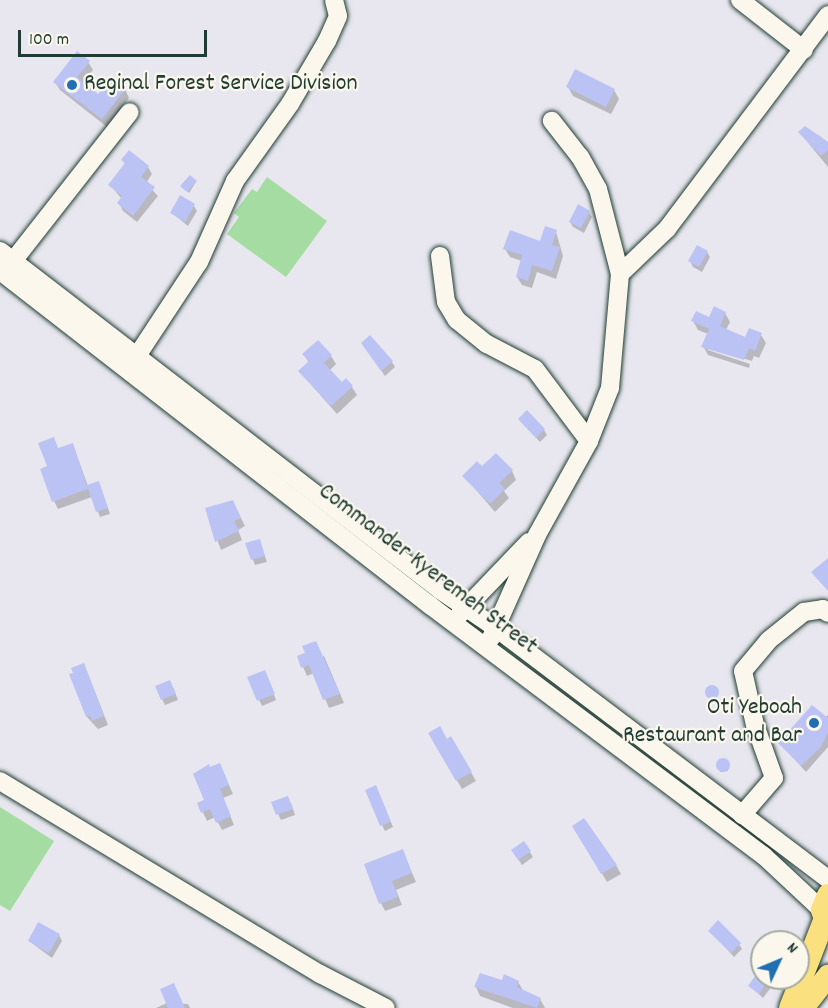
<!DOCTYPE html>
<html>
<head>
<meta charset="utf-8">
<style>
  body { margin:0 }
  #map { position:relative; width:828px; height:1008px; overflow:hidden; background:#e8e7ef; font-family:Dekko,sans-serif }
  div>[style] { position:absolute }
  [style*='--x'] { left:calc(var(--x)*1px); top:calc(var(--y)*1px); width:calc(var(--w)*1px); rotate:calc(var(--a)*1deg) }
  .green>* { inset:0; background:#a4dca1 }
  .shadow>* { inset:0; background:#0003 }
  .building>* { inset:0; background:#bbc3f5 }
  .round { border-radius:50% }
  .roads { filter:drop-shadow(0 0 2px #1f3d34) drop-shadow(0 0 2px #1f3d34) }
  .minor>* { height:18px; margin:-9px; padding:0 9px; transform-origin:9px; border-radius:9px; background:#fbf7ec }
  .major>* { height:22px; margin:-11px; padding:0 11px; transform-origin:11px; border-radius:11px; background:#fbe080 }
  .dots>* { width:16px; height:16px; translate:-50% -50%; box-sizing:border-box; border:3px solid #fbf7ec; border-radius:50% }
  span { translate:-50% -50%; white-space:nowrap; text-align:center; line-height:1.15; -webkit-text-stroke:4.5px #fbf7ec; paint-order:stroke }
  .poi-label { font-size:24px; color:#1f3d34 }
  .left { translate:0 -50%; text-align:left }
  .right { translate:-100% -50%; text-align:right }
  .street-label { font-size:24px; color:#1f3d34 }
  .north { position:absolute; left:750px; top:930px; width:60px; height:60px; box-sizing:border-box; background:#fbf7ec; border:2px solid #a3ada2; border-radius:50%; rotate:46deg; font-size:16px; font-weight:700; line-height:24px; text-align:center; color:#1f3d34 }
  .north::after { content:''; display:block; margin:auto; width:21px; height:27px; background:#1f6fb2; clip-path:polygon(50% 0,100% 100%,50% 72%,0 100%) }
  .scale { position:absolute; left:18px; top:30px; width:189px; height:27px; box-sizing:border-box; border:3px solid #1f3d34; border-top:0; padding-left:8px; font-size:18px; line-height:21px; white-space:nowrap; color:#1f3d34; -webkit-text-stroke:4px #fbf7ec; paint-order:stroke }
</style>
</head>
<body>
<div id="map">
  <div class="green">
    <i style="clip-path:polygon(267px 177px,327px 221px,286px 277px,227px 234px,239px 217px,234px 213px,252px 189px,257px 192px)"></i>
    <i style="clip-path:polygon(0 807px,54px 841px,10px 911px,0 905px)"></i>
  </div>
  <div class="shadow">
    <i style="clip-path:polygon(88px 62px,93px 70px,82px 84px,99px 96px,125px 89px,129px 98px,107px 127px,60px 90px,55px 82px)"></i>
    <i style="clip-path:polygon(568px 87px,614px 90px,619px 99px,611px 114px,573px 96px)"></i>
    <i style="clip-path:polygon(800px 133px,816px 139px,819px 135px,828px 144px,828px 167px)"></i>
    <i style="clip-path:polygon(123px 161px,148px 167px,152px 174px,146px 183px,158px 196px,137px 222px,123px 211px,119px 203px,122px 199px,110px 185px,125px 164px)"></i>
    <i style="clip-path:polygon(196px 182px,189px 193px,183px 188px)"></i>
    <i style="clip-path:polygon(194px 206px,197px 211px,188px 226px,172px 213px)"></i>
    <i style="clip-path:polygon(589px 212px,592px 217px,584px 233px,573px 227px,570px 222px)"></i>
    <i style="clip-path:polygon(556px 232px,563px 256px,556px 279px,537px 272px,532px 288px,522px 285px,517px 277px,522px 261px,510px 257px,505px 249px,541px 243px)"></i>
    <i style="clip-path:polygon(707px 252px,710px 257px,702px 272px,693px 267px,690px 261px)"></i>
    <i style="clip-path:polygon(725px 313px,730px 322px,726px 330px,746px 339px,761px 335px,766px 343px,759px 358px,754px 356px,752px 361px,708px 347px,708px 350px,750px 364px,749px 368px,708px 355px,703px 346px,708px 334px,698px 330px,693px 321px)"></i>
    <i style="clip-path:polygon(366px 349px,392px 362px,395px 367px,385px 376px)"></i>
    <i style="clip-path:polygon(304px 354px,331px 356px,336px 364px,329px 371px,342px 384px,352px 387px,357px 395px,337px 414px,300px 372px,309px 363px)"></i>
    <i style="clip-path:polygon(523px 424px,544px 430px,547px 435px,540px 442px)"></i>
    <i style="clip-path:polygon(73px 445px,88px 486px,99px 483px,110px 514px,100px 517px,92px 497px,58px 509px,54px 501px,49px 467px)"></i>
    <i style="clip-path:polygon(482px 468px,512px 471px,516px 480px,504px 491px,509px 498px,495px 512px,464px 476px)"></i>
    <i style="clip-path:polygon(216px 505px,218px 508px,237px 510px,245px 526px,238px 530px,242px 540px,221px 550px,206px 509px)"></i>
    <i style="clip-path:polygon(259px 540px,267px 562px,255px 565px,247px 544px)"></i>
    <i style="clip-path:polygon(324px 656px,344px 703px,329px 708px,314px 673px,307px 676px,303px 667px)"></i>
    <i style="clip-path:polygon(88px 674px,108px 725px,98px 729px,87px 717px)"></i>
    <i style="clip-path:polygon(267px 677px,276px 700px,262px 706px,249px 678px)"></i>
    <i style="clip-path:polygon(173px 687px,178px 700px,165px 705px,162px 699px)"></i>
    <i style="clip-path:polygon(708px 688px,716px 689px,717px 699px,709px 699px)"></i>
    <i style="clip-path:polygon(828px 715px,828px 747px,806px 772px,780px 743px)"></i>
    <i style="clip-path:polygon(430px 734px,447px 741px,451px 738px,476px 781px,462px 789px)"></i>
    <i style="clip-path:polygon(719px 761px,727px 761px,728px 771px,720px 772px)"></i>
    <i style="clip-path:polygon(220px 765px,233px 794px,223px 798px,234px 825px,222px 830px,215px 817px,207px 821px,199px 804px,206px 800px,210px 769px)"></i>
    <i style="clip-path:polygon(378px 792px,393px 827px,385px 831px,382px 825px)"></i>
    <i style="clip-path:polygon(273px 803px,291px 803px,295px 815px,281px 820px)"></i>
    <i style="clip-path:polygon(574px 826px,616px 865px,621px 874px,607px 882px)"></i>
    <i style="clip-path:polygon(402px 850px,416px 882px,396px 890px,402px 905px,385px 911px,381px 903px)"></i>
    <i style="clip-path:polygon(530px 852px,533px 857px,522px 865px,516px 856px)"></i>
    <i style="clip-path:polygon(710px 931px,739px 944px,742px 949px,734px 957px)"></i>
    <i style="clip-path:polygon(59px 935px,62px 941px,52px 958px,29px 941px)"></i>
    <i style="clip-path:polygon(762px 971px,762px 978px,778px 978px,763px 998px,750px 986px)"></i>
    <i style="clip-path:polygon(502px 982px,518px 982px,524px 992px,540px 999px,545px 1008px,513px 1008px,480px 996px,476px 987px)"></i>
    <i style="clip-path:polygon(167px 1003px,188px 1004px,190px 1008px,156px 1008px)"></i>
  </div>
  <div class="building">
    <i style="clip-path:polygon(77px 51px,90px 61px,77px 77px,98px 94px,112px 77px,126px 88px,102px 119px,53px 82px)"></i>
    <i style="clip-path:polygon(575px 69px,615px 89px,606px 107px,566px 87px)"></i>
    <i style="clip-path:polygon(805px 126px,828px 142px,828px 150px,821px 156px,798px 132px)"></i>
    <i style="clip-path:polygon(129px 150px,149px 166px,141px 177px,155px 187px,133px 216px,117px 203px,122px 196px,108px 185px,125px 163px,121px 160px)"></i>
    <i style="clip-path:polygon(190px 175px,197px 181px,187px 192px,180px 186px)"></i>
    <i style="clip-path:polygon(180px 195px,195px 204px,185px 222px,170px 213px)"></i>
    <i style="clip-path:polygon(578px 204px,590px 211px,581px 228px,569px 222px)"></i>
    <i style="clip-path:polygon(545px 226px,557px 230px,552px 245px,560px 247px,552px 271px,532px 265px,528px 281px,516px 277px,522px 255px,503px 249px,510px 230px,540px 241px)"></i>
    <i style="clip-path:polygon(697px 245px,708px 251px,699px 267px,688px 261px)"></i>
    <i style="clip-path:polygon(714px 306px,726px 312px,720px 326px,745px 337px,749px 328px,762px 333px,755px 351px,749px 348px,744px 360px,701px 347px,709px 329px,691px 321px,696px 311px,709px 317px)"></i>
    <i style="clip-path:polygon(370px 335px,393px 361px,381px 371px,361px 343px)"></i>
    <i style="clip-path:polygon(318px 340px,332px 355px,324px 363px,342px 382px,346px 378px,353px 386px,331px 406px,298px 371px,309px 361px,302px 354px)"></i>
    <i style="clip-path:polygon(527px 410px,545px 429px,536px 438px,518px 419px)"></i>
    <i style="clip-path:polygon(54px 437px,58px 448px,73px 443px,88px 489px,52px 502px,40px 469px,47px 466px,38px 443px)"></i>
    <i style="clip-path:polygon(496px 453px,513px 470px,499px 483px,505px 489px,490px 504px,462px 476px,477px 461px,482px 466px)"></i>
    <i style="clip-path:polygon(99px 481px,108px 508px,96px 512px,87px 485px)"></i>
    <i style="clip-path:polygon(233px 500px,241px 518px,234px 521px,239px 531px,215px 542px,205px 508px)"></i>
    <i style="clip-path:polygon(260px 539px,265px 556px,251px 560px,245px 543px)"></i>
    <i style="clip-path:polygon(828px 558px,828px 591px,811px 572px)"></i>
    <i style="clip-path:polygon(316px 641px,340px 694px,323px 700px,309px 665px,301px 668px,297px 656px,305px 653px,302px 646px)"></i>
    <i style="clip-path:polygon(84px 663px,104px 716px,92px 721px,90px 716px,86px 717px,69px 674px,73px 673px,71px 668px)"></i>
    <i style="clip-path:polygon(265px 670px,275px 694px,257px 701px,247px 677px)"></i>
    <i style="clip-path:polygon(170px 680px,176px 694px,161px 700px,155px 686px)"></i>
    <i class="round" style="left:705px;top:685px;width:14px;height:14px"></i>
    <i style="clip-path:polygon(812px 705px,828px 718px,828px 732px,821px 747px,801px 766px,778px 743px)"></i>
    <i style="clip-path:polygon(440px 726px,447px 739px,451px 736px,472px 772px,456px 781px,428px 733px)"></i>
    <i class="round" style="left:716px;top:758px;width:14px;height:14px"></i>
    <i style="clip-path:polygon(220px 763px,229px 785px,220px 789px,231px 816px,216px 823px,210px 809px,201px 813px,197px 803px,204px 800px,193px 774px,209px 764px,210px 767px)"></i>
    <i style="clip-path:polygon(376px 785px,391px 822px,380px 826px,365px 790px)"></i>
    <i style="clip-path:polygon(288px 796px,293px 809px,276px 815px,271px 802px)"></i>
    <i style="clip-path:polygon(584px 818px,617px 865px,601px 874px,572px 826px)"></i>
    <i style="clip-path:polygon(524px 841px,531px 851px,518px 860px,511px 850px)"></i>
    <i style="clip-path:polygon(403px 849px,412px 873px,392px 881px,398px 897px,379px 904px,364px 864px)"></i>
    <i style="clip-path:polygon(718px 920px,741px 943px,731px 953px,708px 931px)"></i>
    <i style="clip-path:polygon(38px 922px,60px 934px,49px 953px,28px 941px)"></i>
    <i style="clip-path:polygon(762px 966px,762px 978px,770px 978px,759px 994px,748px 986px)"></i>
    <i style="clip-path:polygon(480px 973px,502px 980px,504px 974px,519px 981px,517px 987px,541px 998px,537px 1008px,474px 987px)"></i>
    <i style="clip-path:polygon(174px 983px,185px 1008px,168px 1008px,160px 989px)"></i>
  </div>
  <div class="roads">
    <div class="minor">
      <i style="--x:740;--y:0;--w:81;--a:38"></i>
      <i style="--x:0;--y:251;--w:555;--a:37.61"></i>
      <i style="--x:440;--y:590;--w:68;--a:34.2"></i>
      <i style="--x:496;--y:628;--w:416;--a:37.1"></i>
      <i style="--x:440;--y:256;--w:46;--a:82.6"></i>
      <i style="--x:446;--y:302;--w:21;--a:59"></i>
      <i style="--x:457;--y:320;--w:38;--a:39"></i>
      <i style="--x:487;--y:344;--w:54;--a:27.5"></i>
      <i style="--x:535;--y:369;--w:90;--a:53.1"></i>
      <i style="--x:13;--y:261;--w:189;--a:-51.9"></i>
      <i style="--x:0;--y:271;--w:546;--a:37.86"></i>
      <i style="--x:431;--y:606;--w:416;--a:36.9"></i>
      <i style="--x:764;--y:856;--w:79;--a:43"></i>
      <i style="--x:620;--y:274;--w:65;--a:-43.8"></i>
      <i style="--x:667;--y:229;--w:268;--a:-53"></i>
      <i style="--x:131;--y:365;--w:123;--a:-56.6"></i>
      <i style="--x:199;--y:262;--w:89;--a:-66"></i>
      <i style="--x:235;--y:181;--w:95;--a:-54.5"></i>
      <i style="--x:290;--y:104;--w:73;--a:-59.6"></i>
      <i style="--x:327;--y:41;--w:27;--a:-66"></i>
      <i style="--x:338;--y:16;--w:16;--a:-104"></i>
      <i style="--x:459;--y:615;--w:101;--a:-46.2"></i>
      <i style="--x:491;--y:638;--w:113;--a:-65.9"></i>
      <i style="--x:537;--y:535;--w:107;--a:-61"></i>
      <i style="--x:589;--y:441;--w:57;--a:-68.4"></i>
      <i style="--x:610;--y:388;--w:114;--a:-85"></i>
      <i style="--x:620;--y:274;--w:88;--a:-104.5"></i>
      <i style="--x:598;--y:189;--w:37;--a:-119"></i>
      <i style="--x:580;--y:157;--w:46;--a:-127.9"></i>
      <i style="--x:0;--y:781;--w:374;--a:31.1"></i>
      <i style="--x:320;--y:974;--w:74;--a:27.3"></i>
      <i style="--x:742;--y:815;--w:49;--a:-49.1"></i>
      <i style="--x:774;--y:778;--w:56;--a:-109.7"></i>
      <i style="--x:755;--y:725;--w:55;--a:-102.5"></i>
      <i style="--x:743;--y:671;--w:40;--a:-50"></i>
      <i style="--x:769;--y:640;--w:45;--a:-38.7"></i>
      <i style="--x:804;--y:612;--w:19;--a:-9"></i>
      <i style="--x:823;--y:609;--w:6;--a:39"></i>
    </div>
    <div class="major">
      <i style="--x:828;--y:895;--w:16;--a:112"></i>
      <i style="--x:822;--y:910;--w:19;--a:72"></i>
      <i style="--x:790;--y:1008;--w:93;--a:-68.7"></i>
      <i style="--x:803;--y:1008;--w:41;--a:-52"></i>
    </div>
  </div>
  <div class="dots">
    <i style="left:72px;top:85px;background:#1f6fb2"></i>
    <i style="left:814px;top:723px;background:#1f6fb2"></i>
  </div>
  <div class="poi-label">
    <span class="left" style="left:84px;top:85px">Reginal Forest Service Division</span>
    <span class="right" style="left:802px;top:723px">Oti Yeboah<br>Restaurant and Bar</span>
  </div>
  <div class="street-label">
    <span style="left:427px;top:570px;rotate:37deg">Commander Kyeremeh Street</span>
  </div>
  <div class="north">N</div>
  <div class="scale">100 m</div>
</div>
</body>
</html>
